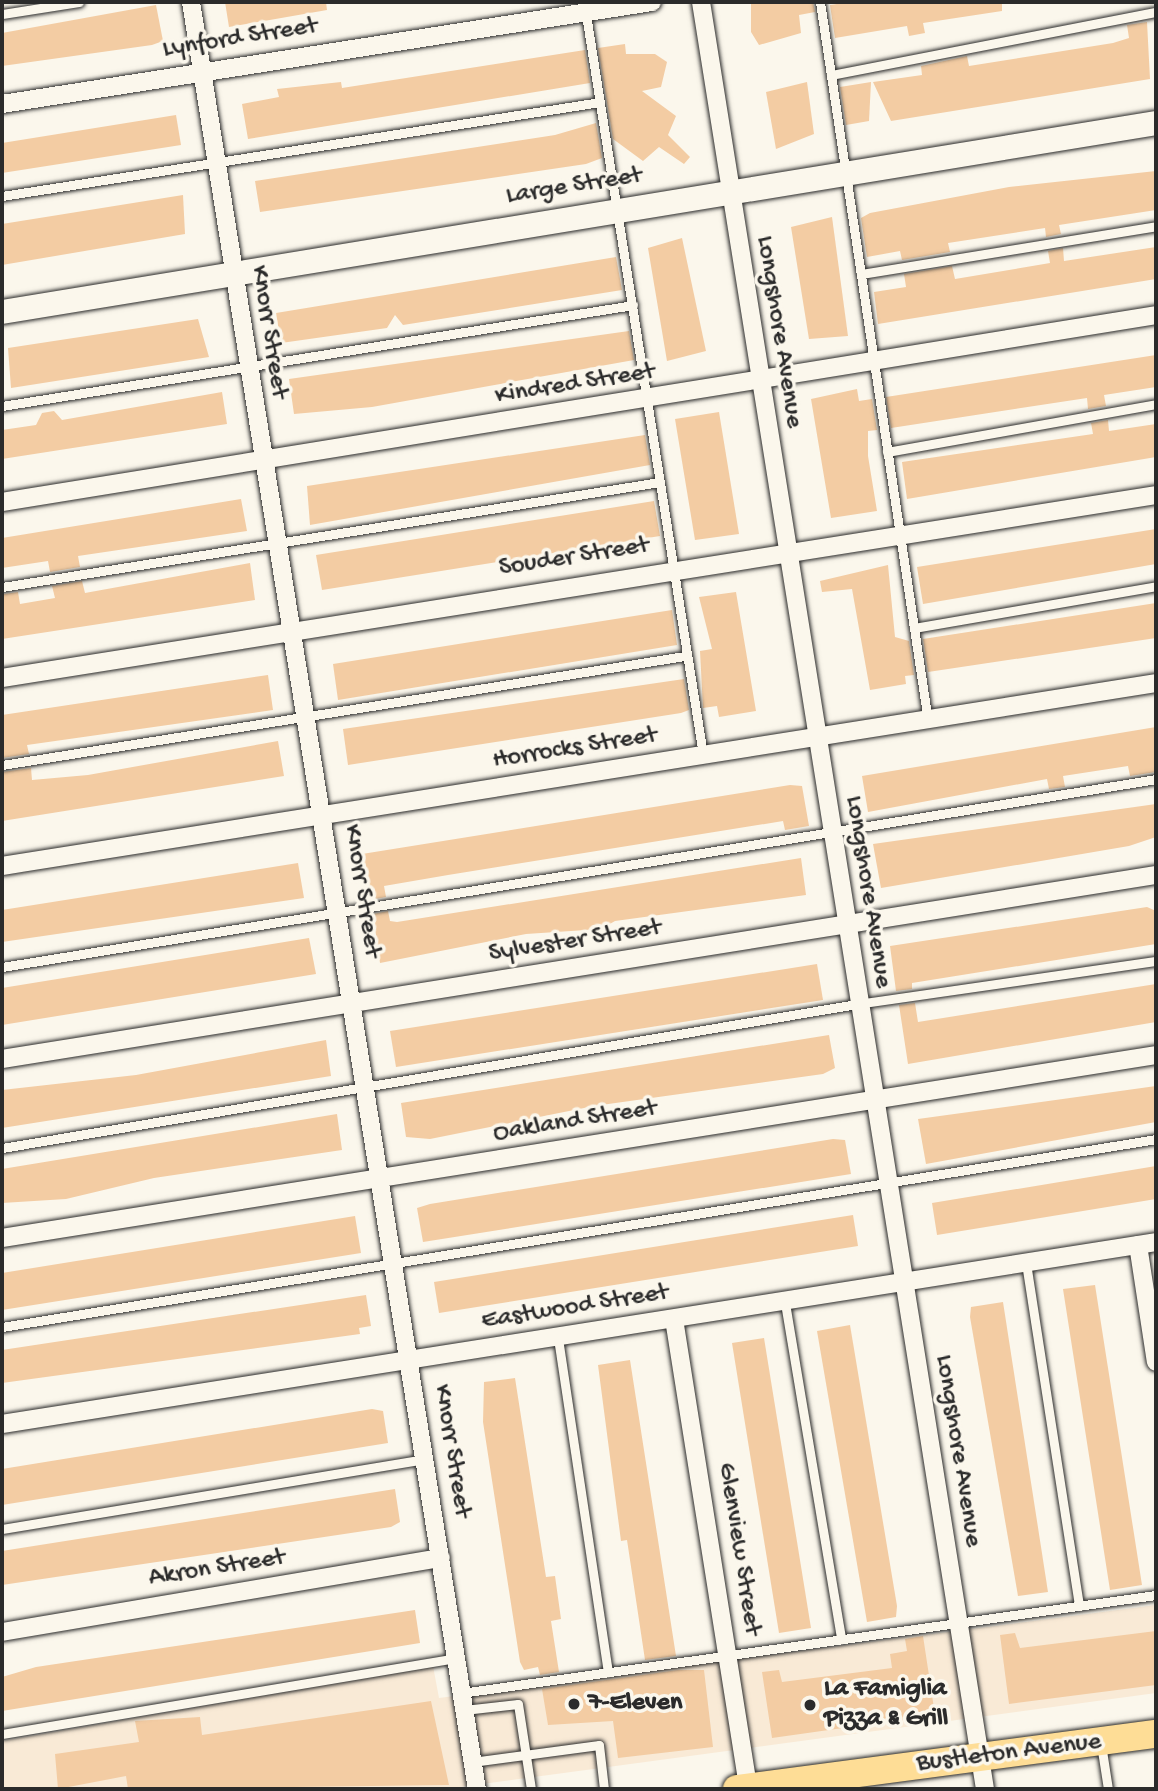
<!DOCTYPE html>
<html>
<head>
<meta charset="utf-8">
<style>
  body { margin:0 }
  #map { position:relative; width:1158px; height:1791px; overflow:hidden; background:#fbf7ec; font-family:"Gochi Hand",sans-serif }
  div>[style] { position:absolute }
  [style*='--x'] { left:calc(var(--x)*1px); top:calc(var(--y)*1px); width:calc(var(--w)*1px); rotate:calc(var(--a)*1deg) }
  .built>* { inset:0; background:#f9ead6 }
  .building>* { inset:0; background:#f3cca3 }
  .roads { filter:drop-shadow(0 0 2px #2b2b2b) drop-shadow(0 0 2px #2b2b2b) }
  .lane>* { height:9px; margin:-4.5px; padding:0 4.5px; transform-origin:4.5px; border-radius:4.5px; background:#fbf7ec }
  .street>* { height:18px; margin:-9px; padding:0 9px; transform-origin:9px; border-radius:9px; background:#fbf7ec }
  .secondary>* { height:24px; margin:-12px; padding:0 12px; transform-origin:12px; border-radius:12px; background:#fbf7ec }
  .primary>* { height:28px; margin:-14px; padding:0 14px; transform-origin:14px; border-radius:14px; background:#fedd96 }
  .dots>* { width:19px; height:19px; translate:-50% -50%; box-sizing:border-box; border:4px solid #fbf7ec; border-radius:50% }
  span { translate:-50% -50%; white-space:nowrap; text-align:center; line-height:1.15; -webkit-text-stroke:7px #fbf7ec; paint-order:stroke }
  .street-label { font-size:26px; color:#2b2b2b }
  .poi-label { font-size:26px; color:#2b2b2b; font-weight:700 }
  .left { translate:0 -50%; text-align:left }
  .frame { position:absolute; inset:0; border:4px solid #2b2b2b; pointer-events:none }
</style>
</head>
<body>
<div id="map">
  <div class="built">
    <i style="clip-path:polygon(1156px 1605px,1156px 1693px,445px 1789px,2px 1789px,2px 1741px,433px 1666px,439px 1698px)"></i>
  </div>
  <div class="building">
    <i style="clip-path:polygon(225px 2px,326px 2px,327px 10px,229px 27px)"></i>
    <i style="clip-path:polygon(751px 2px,813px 2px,815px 12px,799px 15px,801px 33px,759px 45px,751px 32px)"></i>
    <i style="clip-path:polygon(850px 2px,1002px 2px,1002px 11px,923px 23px,925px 33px,909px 36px,907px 26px,835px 38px,830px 5px)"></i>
    <i style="clip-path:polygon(156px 5px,163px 41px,152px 45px,2px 66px,2px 33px)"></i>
    <i style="clip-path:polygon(1147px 22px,1150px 79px,891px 121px,873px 82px,922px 75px,921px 66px,967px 56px,969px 66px,1113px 43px,1129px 38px,1127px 25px)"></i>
    <i style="clip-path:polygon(625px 44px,626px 54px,655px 54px,667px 62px,661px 87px,642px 91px,676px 116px,668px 135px,690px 157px,684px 164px,659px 147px,643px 161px,613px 139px,598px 48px)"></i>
    <i style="clip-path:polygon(585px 50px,590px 83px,248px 139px,242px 104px,279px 97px,277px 89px,341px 82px,342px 88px)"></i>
    <i style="clip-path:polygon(807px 82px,814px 134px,776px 149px,766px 92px)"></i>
    <i style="clip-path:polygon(871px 82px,869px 121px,846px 125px,840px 87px)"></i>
    <i style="clip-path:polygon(176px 115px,181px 145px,2px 173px,2px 143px)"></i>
    <i style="clip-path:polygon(596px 123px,602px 158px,586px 164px,260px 212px,255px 181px,555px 135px)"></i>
    <i style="clip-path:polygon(1156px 171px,1156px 210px,1059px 225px,1061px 234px,1046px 237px,1045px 228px,948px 243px,950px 252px,902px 260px,900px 251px,867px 257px,861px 218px,870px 213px,1009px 187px)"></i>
    <i style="clip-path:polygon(183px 195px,185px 234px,2px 265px,2px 224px)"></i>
    <i style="clip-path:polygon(832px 217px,848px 336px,809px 339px,791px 227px)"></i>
    <i style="clip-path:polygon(682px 238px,706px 351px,667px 361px,648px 248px)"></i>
    <i style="clip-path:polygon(1156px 247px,1156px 279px,878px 324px,874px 292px,906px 287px,904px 274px,952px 266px,955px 279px,1050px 263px,1048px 251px,1063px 248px,1064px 261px)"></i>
    <i style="clip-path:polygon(616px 257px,622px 290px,403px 325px,395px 315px,387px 328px,281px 343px,276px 313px)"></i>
    <i style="clip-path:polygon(198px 319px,209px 357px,11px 388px,8px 348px)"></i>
    <i style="clip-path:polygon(629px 331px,634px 360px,372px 407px,294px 414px,289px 379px)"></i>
    <i style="clip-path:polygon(1156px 355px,1156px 387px,1104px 395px,1106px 406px,1088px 409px,1087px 398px,891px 428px,886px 397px)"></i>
    <i style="clip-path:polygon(857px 389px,859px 401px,872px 399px,877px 430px,868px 431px,868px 456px,877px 511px,831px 518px,811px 399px)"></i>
    <i style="clip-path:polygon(222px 392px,227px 424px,2px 459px,2px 430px,36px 425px,42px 413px,54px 411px,62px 420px)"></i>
    <i style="clip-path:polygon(719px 412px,739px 534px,695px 540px,675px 419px)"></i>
    <i style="clip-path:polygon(1108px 420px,1109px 431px,1156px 424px,1156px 457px,907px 499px,902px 462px,1093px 434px,1091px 423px)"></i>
    <i style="clip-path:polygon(645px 435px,650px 465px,310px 525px,307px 486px)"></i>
    <i style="clip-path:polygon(241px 499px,247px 531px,78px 556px,80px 567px,50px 572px,48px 561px,2px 568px,2px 538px)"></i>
    <i style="clip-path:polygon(654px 501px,660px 536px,322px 590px,316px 555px)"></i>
    <i style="clip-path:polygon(1156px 529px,1156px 564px,923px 604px,917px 567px)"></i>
    <i style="clip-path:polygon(250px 563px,255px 600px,2px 639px,4px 594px,18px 592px,20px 604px,55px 598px,52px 586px,82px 581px,85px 593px)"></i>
    <i style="clip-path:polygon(888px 565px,895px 637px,909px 641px,914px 675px,905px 676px,906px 684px,870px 690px,852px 589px,822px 592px,820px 581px)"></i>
    <i style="clip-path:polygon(736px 592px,756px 711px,719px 717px,717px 706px,703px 708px,700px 651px,712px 649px,699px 597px)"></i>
    <i style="clip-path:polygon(1156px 603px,1156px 638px,928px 672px,923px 639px)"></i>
    <i style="clip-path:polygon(672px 610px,677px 645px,338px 700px,333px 664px)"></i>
    <i style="clip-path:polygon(268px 675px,273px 710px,27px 745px,29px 754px,2px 758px,2px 715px)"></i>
    <i style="clip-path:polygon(684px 679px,689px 710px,681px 713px,348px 765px,343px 729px)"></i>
    <i style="clip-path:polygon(1156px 727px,1156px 772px,1130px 776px,1128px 766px,1063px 776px,1065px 787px,1049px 789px,1047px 779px,868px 812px,862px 776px)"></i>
    <i style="clip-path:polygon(278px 741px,284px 776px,2px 821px,2px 772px,31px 768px,32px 780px,88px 775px)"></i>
    <i style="clip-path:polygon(790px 785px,802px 786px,809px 826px,785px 830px,783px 821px,448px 875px,384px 886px,386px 897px,370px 900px,362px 854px)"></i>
    <i style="clip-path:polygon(1156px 804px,1156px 837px,1129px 846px,881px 888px,873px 844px)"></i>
    <i style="clip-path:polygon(801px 858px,806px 895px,615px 921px,601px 929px,526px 934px,380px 963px,373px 914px,388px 911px,390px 921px,397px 922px)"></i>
    <i style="clip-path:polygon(298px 863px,304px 898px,2px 942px,2px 910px)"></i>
    <i style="clip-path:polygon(1147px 907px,1156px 911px,1156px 944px,912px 983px,912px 989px,896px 991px,890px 946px)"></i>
    <i style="clip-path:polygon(309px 938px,316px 974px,2px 1025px,2px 988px)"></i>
    <i style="clip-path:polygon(817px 964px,823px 1000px,396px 1067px,390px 1031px)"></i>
    <i style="clip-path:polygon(1156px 984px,1156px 1022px,908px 1064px,899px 1005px,915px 1003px,918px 1022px)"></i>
    <i style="clip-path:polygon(829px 1035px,835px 1068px,823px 1074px,594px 1106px,430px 1139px,406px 1137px,401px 1103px)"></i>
    <i style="clip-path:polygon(326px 1040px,331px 1076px,2px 1128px,2px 1090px,136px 1075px)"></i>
    <i style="clip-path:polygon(1156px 1086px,1156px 1122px,926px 1164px,918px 1119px)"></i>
    <i style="clip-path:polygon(337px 1114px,342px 1150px,154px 1178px,66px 1199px,2px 1203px,2px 1169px)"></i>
    <i style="clip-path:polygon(833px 1139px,845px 1140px,851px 1174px,423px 1242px,417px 1208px,430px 1204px)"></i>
    <i style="clip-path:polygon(1156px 1166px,1156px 1199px,937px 1235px,932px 1203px)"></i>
    <i style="clip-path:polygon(853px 1215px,858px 1246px,439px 1313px,434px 1282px)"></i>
    <i style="clip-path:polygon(355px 1216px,361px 1253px,2px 1310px,2px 1273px)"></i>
    <i style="clip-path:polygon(1095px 1285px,1142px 1585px,1110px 1590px,1063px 1289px)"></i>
    <i style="clip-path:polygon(366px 1295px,371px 1326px,359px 1328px,360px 1334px,2px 1383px,2px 1350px)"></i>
    <i style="clip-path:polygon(1003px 1302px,1048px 1592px,1018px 1596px,970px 1317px,971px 1307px)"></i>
    <i style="clip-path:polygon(850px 1325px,897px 1606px,896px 1617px,867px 1622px,817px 1331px)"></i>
    <i style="clip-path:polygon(764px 1338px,811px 1628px,779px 1633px,732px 1343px)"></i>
    <i style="clip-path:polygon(630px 1360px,676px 1656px,645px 1660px,627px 1540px,621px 1541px,598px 1365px)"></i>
    <i style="clip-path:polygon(515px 1378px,546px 1577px,555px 1576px,561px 1619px,551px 1621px,559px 1672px,540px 1675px,538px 1667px,524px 1670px,520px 1662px,483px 1422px,484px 1382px)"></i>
    <i style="clip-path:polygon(372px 1409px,383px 1411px,388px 1443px,2px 1505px,2px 1469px)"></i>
    <i style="clip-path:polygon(395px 1489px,400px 1522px,391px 1527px,2px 1585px,2px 1551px)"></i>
    <i style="clip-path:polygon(415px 1610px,420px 1643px,2px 1711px,2px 1677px,36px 1667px)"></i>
    <i style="clip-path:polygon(1156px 1631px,1156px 1685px,1009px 1704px,1000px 1635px,1015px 1633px,1020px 1648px)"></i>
    <i style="clip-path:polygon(923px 1636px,935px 1715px,772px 1738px,762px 1672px,779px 1670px,782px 1682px,892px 1668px,890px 1654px,907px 1651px,905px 1639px)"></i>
    <i style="clip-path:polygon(678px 1670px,704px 1670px,713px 1747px,618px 1758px,613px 1721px,548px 1725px,542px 1689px)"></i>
    <i style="clip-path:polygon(431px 1701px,449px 1785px,128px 1789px,126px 1776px,58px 1789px,55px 1754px,139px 1742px,135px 1721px,200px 1717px,202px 1735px)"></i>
  </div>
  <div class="roads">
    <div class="lane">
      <i style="--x:584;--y:2;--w:762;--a:81.02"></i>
      <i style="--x:820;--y:2;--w:727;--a:81.46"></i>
      <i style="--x:2;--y:14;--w:78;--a:-8.9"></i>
      <i style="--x:831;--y:75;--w:331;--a:-11"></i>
      <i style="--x:2;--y:196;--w:605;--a:-8.93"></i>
      <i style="--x:861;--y:274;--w:299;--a:-9.2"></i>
      <i style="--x:2;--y:406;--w:639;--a:-9.09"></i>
      <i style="--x:887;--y:452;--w:273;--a:-10.1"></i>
      <i style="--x:2;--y:587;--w:666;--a:-9.07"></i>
      <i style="--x:914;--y:628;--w:246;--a:-9.8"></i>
      <i style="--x:2;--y:765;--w:692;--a:-9.07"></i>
      <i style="--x:2;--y:967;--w:1169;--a:-9.25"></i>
      <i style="--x:2;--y:1148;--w:867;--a:-9.56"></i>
      <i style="--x:857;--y:1004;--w:302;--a:-8.2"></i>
      <i style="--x:1026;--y:1263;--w:347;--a:81.2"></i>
      <i style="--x:785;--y:1303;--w:341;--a:80.5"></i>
      <i style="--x:2;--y:1327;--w:1169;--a:-9.25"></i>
      <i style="--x:558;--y:1338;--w:338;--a:81.5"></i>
      <i style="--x:2;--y:1529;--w:429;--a:-9.4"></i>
      <i style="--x:461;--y:1693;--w:702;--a:-8.03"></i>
      <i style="--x:464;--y:1710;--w:54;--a:-6.3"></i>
      <i style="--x:518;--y:1704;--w:86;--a:81.3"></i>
      <i style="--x:2;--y:1734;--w:460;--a:-9.5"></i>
      <i style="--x:1101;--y:1744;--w:46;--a:81.2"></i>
      <i style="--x:472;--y:1762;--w:128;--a:-7.6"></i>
      <i style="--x:599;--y:1745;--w:44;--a:83.5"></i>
    </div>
    <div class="street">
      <i style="--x:191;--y:2;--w:1810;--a:80.91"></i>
      <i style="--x:701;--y:2;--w:1809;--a:80.97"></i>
      <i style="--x:2;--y:104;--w:658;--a:-8.92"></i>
      <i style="--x:2;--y:502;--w:1169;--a:-9.2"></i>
      <i style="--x:2;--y:678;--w:1168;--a:-9.01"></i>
      <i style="--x:2;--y:866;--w:1168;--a:-9.01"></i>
      <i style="--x:2;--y:1059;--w:1169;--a:-9.06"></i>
      <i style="--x:2;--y:1238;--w:1168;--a:-9.01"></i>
      <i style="--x:1138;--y:1245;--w:118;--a:81.3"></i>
      <i style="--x:674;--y:1319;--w:475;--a:81"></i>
      <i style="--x:2;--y:1424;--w:1168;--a:-8.96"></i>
      <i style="--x:2;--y:1632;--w:445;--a:-9.6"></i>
    </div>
    <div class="secondary">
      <i style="--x:2;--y:312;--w:1169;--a:-9.3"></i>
    </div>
    <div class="primary">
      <i style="--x:737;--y:1789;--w:423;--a:-7.5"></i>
    </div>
  </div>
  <div class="dots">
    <i style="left:574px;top:1704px;background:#2b2b2b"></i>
    <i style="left:810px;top:1705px;background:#2b2b2b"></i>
  </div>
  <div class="street-label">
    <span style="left:240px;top:39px;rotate:-9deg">Lynford Street</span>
    <span style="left:574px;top:187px;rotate:-9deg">Large Street</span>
    <span style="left:268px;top:332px;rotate:81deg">Knorr Street</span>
    <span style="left:778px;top:332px;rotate:81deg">Longshore Avenue</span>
    <span style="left:575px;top:385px;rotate:-9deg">Kindred Street</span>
    <span style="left:574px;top:558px;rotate:-9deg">Souder Street</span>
    <span style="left:575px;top:749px;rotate:-9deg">Horrocks Street</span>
    <span style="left:361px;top:891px;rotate:81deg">Knorr Street</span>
    <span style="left:867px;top:892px;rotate:81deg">Longshore Avenue</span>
    <span style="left:575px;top:942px;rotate:-9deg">Sylvester Street</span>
    <span style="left:575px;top:1122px;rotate:-9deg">Oakland Street</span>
    <span style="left:575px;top:1308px;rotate:-9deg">Eastwood Street</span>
    <span style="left:451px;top:1451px;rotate:81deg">Knorr Street</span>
    <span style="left:957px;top:1451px;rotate:81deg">Longshore Avenue</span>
    <span style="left:738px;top:1549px;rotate:81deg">Glenview Street</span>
    <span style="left:217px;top:1569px;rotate:-9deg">Akron Street</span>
    <span style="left:1009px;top:1754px;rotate:-7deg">Bustleton Avenue</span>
  </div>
  <div class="poi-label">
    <span class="left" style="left:824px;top:1705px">La Famiglia<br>Pizza &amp; Grill</span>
    <span class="left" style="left:588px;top:1704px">7-Eleven</span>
  </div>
  <div class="frame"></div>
</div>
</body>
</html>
